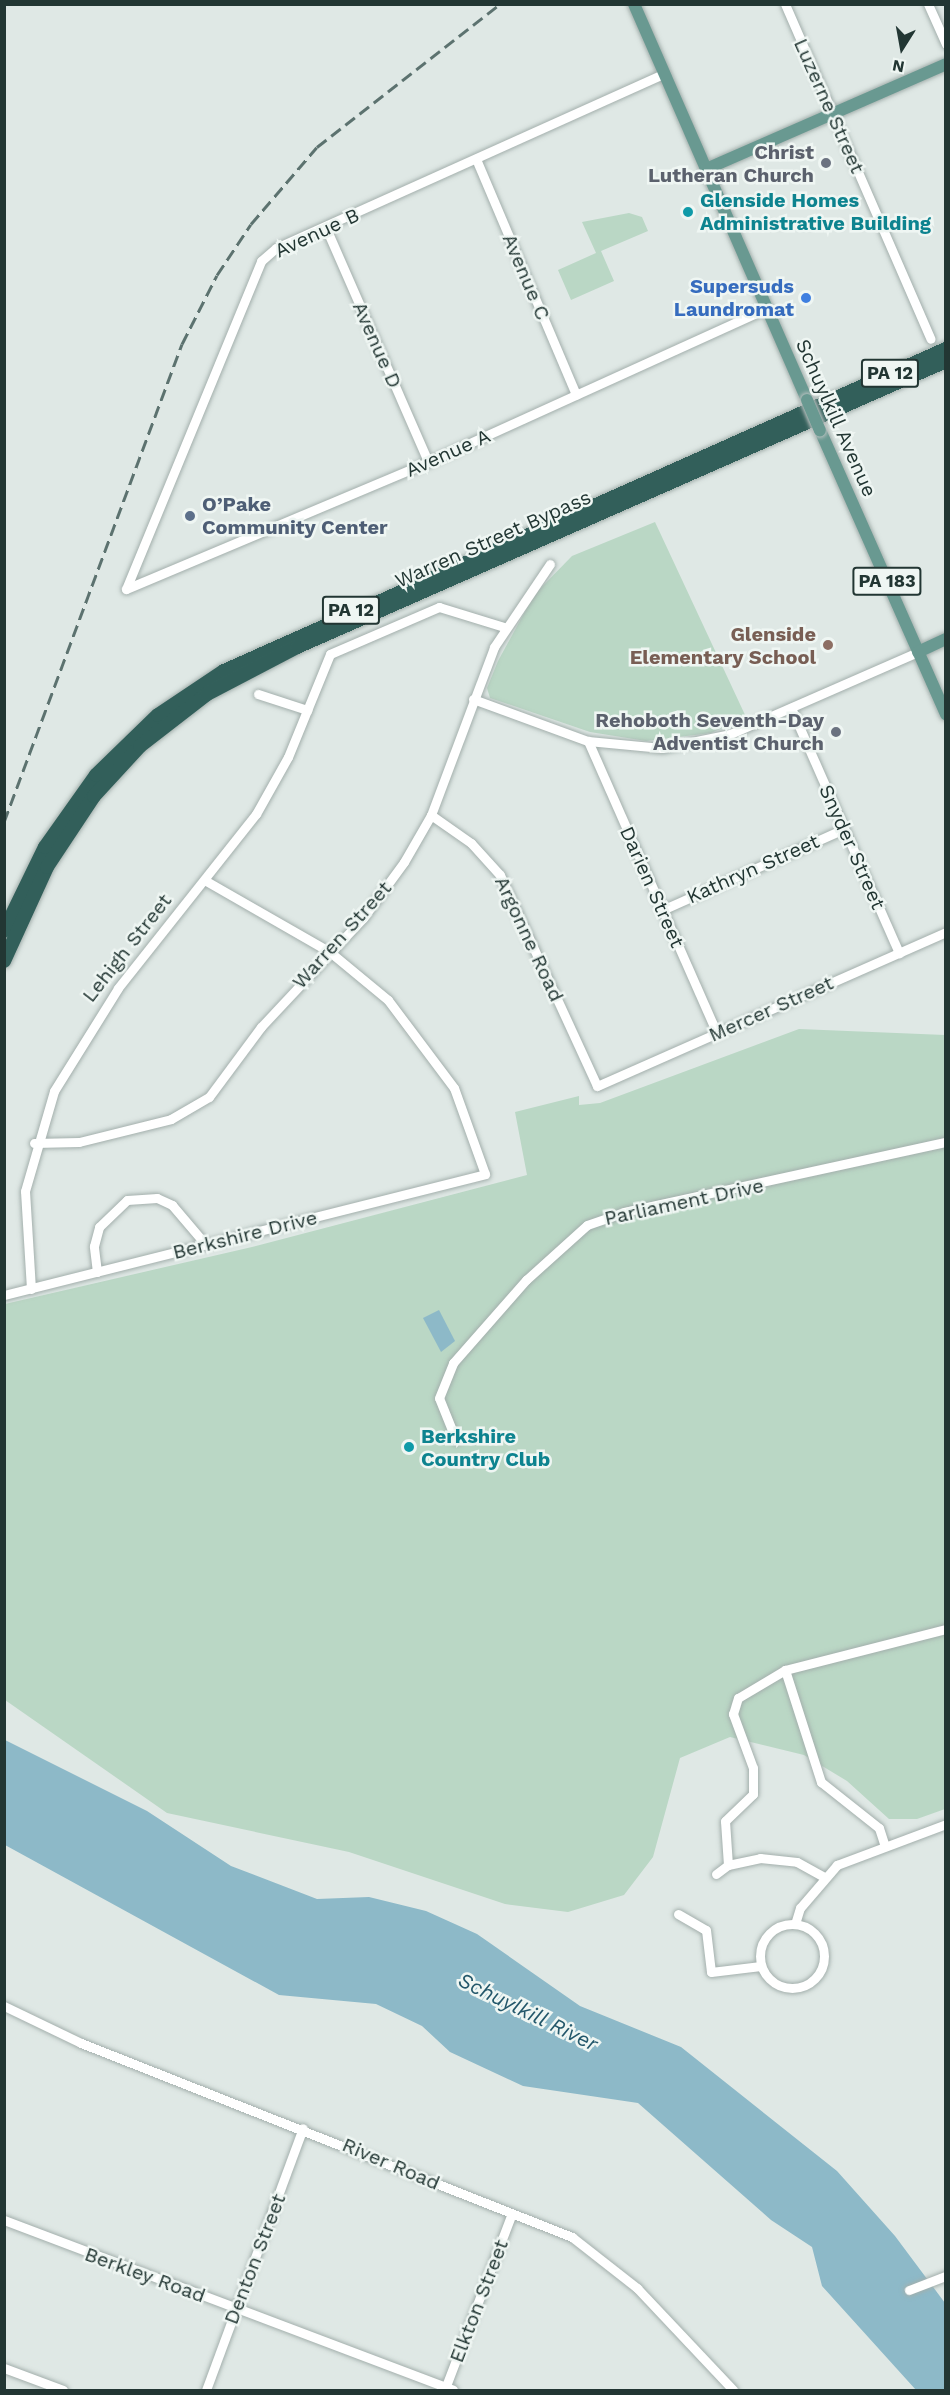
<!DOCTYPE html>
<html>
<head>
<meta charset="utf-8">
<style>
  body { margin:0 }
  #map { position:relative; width:950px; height:2395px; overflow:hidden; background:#dfe8e5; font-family:"Work Sans",sans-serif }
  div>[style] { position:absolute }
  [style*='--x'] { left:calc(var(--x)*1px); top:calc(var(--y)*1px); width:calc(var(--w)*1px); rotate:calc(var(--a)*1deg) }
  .green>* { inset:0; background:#bad7c5 }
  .water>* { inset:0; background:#8db9c8 }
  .roads { filter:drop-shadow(0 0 2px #a3afac) drop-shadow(0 0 2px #a3afac) }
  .minor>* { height:9px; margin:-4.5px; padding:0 4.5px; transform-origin:4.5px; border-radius:4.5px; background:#fff }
  .minor>.ring { margin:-4.5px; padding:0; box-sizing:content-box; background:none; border:9px solid #fff; border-radius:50% }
  .major>* { height:12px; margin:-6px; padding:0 6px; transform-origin:6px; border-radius:6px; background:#699991 }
  .highway>* { height:14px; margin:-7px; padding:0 7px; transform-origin:7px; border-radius:7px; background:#325f5a }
  .rail>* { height:3px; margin-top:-1.5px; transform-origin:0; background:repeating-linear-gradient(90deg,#5c726f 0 12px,transparent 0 18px) }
  .bridges { filter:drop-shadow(0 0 2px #bdc3c2) drop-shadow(0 0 2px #bdc3c2) }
  .major-bridge>* { height:12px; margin:-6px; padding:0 6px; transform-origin:6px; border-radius:6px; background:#699991 }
  .dots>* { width:16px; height:16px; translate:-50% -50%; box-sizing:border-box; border:3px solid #eff6f3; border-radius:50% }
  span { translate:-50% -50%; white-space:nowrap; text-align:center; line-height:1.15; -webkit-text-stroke:5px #eff6f3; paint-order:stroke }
  .shield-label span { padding:2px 4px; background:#eff6f3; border:2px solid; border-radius:4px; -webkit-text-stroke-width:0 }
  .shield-label { font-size:18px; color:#223633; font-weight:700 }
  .street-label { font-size:20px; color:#223633 }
  .worship-label { font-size:20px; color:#5b616d; font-weight:700 }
  .right { translate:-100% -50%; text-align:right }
  .culture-label { font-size:20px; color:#0d838f; font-weight:700 }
  .left { translate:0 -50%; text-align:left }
  .shop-label { font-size:20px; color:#366cbe; font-weight:700 }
  .service-label { font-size:20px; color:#4e5e75; font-weight:700 }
  .education-label { font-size:20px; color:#785e54; font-weight:700 }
  .water-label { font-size:21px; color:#24586b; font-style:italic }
  .frame { position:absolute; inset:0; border:6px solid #223633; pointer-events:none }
  .north { position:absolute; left:872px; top:18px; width:60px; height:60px; -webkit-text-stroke:4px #eff6f3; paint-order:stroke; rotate:191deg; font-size:16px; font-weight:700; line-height:24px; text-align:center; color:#223633 }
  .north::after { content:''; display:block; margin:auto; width:21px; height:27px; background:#223633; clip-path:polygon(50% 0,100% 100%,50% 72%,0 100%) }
</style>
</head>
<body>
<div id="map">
  <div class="green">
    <i style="clip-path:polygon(629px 213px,642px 217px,648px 231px,601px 251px,614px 281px,571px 300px,558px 270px,596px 253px,582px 222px)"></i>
    <i style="clip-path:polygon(655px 522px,746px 717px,711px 733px,646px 741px,590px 732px,490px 698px,487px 688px,498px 661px,534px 595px,572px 556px)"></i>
    <i style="clip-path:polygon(799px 1029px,945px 1035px,945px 1809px,917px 1819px,889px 1819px,847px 1781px,804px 1755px,730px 1737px,680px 1758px,653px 1857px,624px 1895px,568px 1912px,505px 1904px,349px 1852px,167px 1813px,5px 1700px,5px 1304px,252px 1247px,527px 1175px,515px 1112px,579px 1096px,579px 1105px,600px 1103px)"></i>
  </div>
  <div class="water">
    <i style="clip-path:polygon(439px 1310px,455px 1341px,441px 1352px,423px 1318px)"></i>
    <i style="clip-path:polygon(5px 1740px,147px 1811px,231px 1866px,317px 1899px,369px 1897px,426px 1911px,477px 1934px,580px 2006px,681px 2047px,837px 2171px,895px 2236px,945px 2303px,945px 2390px,916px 2390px,822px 2286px,812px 2247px,771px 2220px,638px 2103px,523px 2086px,450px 2052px,422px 2026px,376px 2004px,279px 1995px,5px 1845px)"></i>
  </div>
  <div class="roads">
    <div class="minor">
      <i style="--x:785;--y:4;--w:365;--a:66.5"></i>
      <i style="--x:928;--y:4;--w:44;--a:65.8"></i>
      <i style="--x:476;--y:159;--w:256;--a:67"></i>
      <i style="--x:326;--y:228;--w:255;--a:66.4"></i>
      <i style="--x:126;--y:589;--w:355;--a:-67.6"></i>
      <i style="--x:261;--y:261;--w:20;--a:-41"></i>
      <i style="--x:276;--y:248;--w:425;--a:-24.2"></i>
      <i style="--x:126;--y:589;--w:328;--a:-22.8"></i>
      <i style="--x:428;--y:462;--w:372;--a:-24.4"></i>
      <i style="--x:258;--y:694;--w:52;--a:18.1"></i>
      <i style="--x:473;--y:699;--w:122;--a:20.1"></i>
      <i style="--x:588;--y:741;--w:74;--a:5.4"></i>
      <i style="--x:662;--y:748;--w:69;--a:-11.6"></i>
      <i style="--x:730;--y:734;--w:205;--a:-23.6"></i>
      <i style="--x:791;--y:708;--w:268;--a:66.2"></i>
      <i style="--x:588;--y:741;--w:319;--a:66.2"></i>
      <i style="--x:431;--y:815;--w:49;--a:35"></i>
      <i style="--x:471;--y:843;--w:43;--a:47.8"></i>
      <i style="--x:500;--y:875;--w:232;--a:65.3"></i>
      <i style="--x:597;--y:1086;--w:381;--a:-23.8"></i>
      <i style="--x:662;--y:910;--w:199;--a:-24"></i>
      <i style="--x:34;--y:1143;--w:45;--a:-1.3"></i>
      <i style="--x:79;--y:1142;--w:95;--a:-14"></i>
      <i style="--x:171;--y:1119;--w:44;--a:-30.1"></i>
      <i style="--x:209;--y:1097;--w:87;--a:-53.4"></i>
      <i style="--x:261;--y:1027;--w:149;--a:-46.9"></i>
      <i style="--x:363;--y:918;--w:69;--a:-53.8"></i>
      <i style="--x:404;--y:862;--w:54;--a:-60.1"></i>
      <i style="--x:431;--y:815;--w:179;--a:-69.4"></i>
      <i style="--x:494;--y:647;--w:100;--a:-56"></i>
      <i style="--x:97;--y:1272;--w:26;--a:-97"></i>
      <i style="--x:94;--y:1246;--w:20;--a:-75"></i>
      <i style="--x:99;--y:1227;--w:39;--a:-44"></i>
      <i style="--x:127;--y:1200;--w:30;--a:-4"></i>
      <i style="--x:157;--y:1198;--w:17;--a:25"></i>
      <i style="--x:172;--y:1205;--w:52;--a:49.6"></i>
      <i style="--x:31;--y:1289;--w:98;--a:-93.5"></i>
      <i style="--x:25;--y:1191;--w:104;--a:-73.8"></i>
      <i style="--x:54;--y:1091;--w:121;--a:-58.1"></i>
      <i style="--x:118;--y:988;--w:222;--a:-51.6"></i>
      <i style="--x:256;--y:814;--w:65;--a:-60.7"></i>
      <i style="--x:288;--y:757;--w:111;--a:-67.8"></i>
      <i style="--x:330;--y:654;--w:119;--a:-23.3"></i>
      <i style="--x:439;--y:607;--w:68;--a:17.1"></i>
      <i style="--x:4;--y:1295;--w:496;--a:-14.1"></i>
      <i style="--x:485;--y:1174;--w:91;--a:-109.8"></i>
      <i style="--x:454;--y:1088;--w:110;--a:-126.9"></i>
      <i style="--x:388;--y:1000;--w:75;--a:-140.4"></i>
      <i style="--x:330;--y:952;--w:143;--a:-150.2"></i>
      <i style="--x:456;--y:1440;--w:45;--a:-112"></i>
      <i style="--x:439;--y:1398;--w:38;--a:-68"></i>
      <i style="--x:453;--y:1363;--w:111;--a:-48.7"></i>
      <i style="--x:526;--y:1280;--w:82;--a:-42"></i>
      <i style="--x:587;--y:1225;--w:39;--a:-19"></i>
      <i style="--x:624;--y:1212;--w:330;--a:-12.3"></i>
      <i style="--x:785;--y:1670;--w:118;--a:72.2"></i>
      <i style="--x:821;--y:1782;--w:74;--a:38.4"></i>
      <i style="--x:879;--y:1828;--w:19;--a:72"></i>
      <i style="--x:728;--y:1865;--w:44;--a:-93.9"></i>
      <i style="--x:725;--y:1821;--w:39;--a:-44"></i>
      <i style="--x:753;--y:1794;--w:26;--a:-90"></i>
      <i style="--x:753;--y:1768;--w:58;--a:-110.3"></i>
      <i style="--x:733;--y:1714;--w:17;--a:-73"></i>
      <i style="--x:738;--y:1698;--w:55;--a:-30.8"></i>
      <i style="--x:785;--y:1670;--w:166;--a:-14.3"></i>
      <i style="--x:716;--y:1874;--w:15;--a:-37"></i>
      <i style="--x:728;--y:1865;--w:33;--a:-12"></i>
      <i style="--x:760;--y:1858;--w:37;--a:6"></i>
      <i style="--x:797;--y:1862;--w:31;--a:29"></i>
      <i style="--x:678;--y:1914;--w:32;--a:30"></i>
      <i style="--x:706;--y:1930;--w:42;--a:83.2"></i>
      <i style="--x:711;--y:1972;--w:50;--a:-6.8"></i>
      <i class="ring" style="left:760px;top:1924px;width:55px;height:55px"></i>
      <i style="--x:795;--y:1924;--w:17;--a:-73"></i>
      <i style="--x:800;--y:1908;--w:57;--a:-49.3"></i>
      <i style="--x:837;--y:1865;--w:116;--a:-20.6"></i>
      <i style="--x:4;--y:2006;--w:85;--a:25.7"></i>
      <i style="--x:81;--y:2043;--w:528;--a:21.56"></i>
      <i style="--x:572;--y:2237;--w:83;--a:38.1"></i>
      <i style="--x:637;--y:2288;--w:140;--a:46.7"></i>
      <i style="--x:4;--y:2220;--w:480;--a:20.7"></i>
      <i style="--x:909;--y:2290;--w:40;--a:-21"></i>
      <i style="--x:4;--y:2368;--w:63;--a:20.4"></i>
      <i style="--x:446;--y:2386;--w:182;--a:-69.1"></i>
      <i style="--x:206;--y:2390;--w:279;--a:-69.7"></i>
    </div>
    <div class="major">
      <i style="--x:634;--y:4;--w:432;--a:66.4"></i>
      <i style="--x:706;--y:169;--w:262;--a:-23.6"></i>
      <i style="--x:820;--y:430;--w:311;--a:66.1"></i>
      <i style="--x:918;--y:652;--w:31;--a:-25"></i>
    </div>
    <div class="highway">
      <i style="--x:4;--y:931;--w:93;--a:-64"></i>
      <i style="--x:45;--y:847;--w:88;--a:-54.7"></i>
      <i style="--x:96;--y:775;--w:86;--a:-44.1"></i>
      <i style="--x:158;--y:715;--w:79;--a:-33.7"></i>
      <i style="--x:224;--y:671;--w:791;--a:-24.04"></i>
      <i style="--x:4;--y:961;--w:103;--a:-65.4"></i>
      <i style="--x:47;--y:867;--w:85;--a:-56.5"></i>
      <i style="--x:94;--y:796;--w:68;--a:-47.4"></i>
      <i style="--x:140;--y:746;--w:85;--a:-37.8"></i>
      <i style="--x:207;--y:694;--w:102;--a:-27.6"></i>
      <i style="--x:297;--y:647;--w:709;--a:-23.78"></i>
    </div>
  </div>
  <div class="rail">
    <i style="--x:4;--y:822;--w:510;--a:-69.58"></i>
    <i style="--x:182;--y:344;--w:77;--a:-63.1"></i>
    <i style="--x:217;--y:275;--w:61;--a:-56.3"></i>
    <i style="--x:251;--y:224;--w:101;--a:-49.4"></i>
    <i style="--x:317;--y:147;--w:232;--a:-38"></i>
  </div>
  <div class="bridges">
    <div class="major-bridge">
      <i style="--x:807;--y:400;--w:33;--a:67"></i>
    </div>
  </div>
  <div class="dots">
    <i style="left:826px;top:163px;background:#6b7280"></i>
    <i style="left:688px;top:212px;background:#0f9aa8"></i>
    <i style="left:806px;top:298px;background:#3f7fe0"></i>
    <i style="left:190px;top:516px;background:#5c6f8a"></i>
    <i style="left:828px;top:645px;background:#8d6e63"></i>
    <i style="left:836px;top:732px;background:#6b7280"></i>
    <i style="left:409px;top:1447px;background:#0f9aa8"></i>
  </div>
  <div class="shield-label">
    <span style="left:890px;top:373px">PA 12</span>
    <span style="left:887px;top:581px">PA 183</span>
    <span style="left:351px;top:610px">PA 12</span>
  </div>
  <div class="street-label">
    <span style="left:829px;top:106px;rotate:66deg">Luzerne Street</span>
    <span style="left:317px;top:233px;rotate:-25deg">Avenue B</span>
    <span style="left:526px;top:277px;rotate:67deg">Avenue C</span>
    <span style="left:377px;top:345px;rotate:66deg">Avenue D</span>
    <span style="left:836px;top:418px;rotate:66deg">Schuylkill Avenue</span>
    <span style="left:448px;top:453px;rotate:-24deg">Avenue A</span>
    <span style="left:493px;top:539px;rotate:-24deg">Warren Street Bypass</span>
    <span style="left:852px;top:847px;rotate:66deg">Snyder Street</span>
    <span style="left:753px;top:869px;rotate:-24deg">Kathryn Street</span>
    <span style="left:652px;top:887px;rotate:66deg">Darien Street</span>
    <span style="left:342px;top:935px;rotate:-48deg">Warren Street</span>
    <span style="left:529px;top:939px;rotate:65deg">Argonne Road</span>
    <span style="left:127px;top:948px;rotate:-52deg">Lehigh Street</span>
    <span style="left:771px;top:1009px;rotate:-24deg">Mercer Street</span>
    <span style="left:684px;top:1202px;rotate:-12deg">Parliament Drive</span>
    <span style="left:245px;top:1235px;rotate:-14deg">Berkshire Drive</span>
    <span style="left:391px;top:2164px;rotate:23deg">River Road</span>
    <span style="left:255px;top:2259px;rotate:-69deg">Denton Street</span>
    <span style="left:145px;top:2275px;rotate:20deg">Berkley Road</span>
    <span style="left:479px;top:2301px;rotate:-69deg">Elkton Street</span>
  </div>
  <div class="worship-label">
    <span class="right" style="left:814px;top:164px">Christ<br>Lutheran Church</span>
    <span class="right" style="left:824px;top:732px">Rehoboth Seventh-Day<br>Adventist Church</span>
  </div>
  <div class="culture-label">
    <span class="left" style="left:700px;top:212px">Glenside Homes<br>Administrative Building</span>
    <span class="left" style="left:421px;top:1448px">Berkshire<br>Country Club</span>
  </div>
  <div class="shop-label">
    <span class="right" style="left:794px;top:298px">Supersuds<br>Laundromat</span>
  </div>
  <div class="service-label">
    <span class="left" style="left:202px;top:516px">O’Pake<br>Community Center</span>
  </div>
  <div class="education-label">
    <span class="right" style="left:816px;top:646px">Glenside<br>Elementary School</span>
  </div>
  <div class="water-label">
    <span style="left:528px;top:2012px;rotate:26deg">Schuylkill River</span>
  </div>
  <div class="frame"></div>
  <div class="north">N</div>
</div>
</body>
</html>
